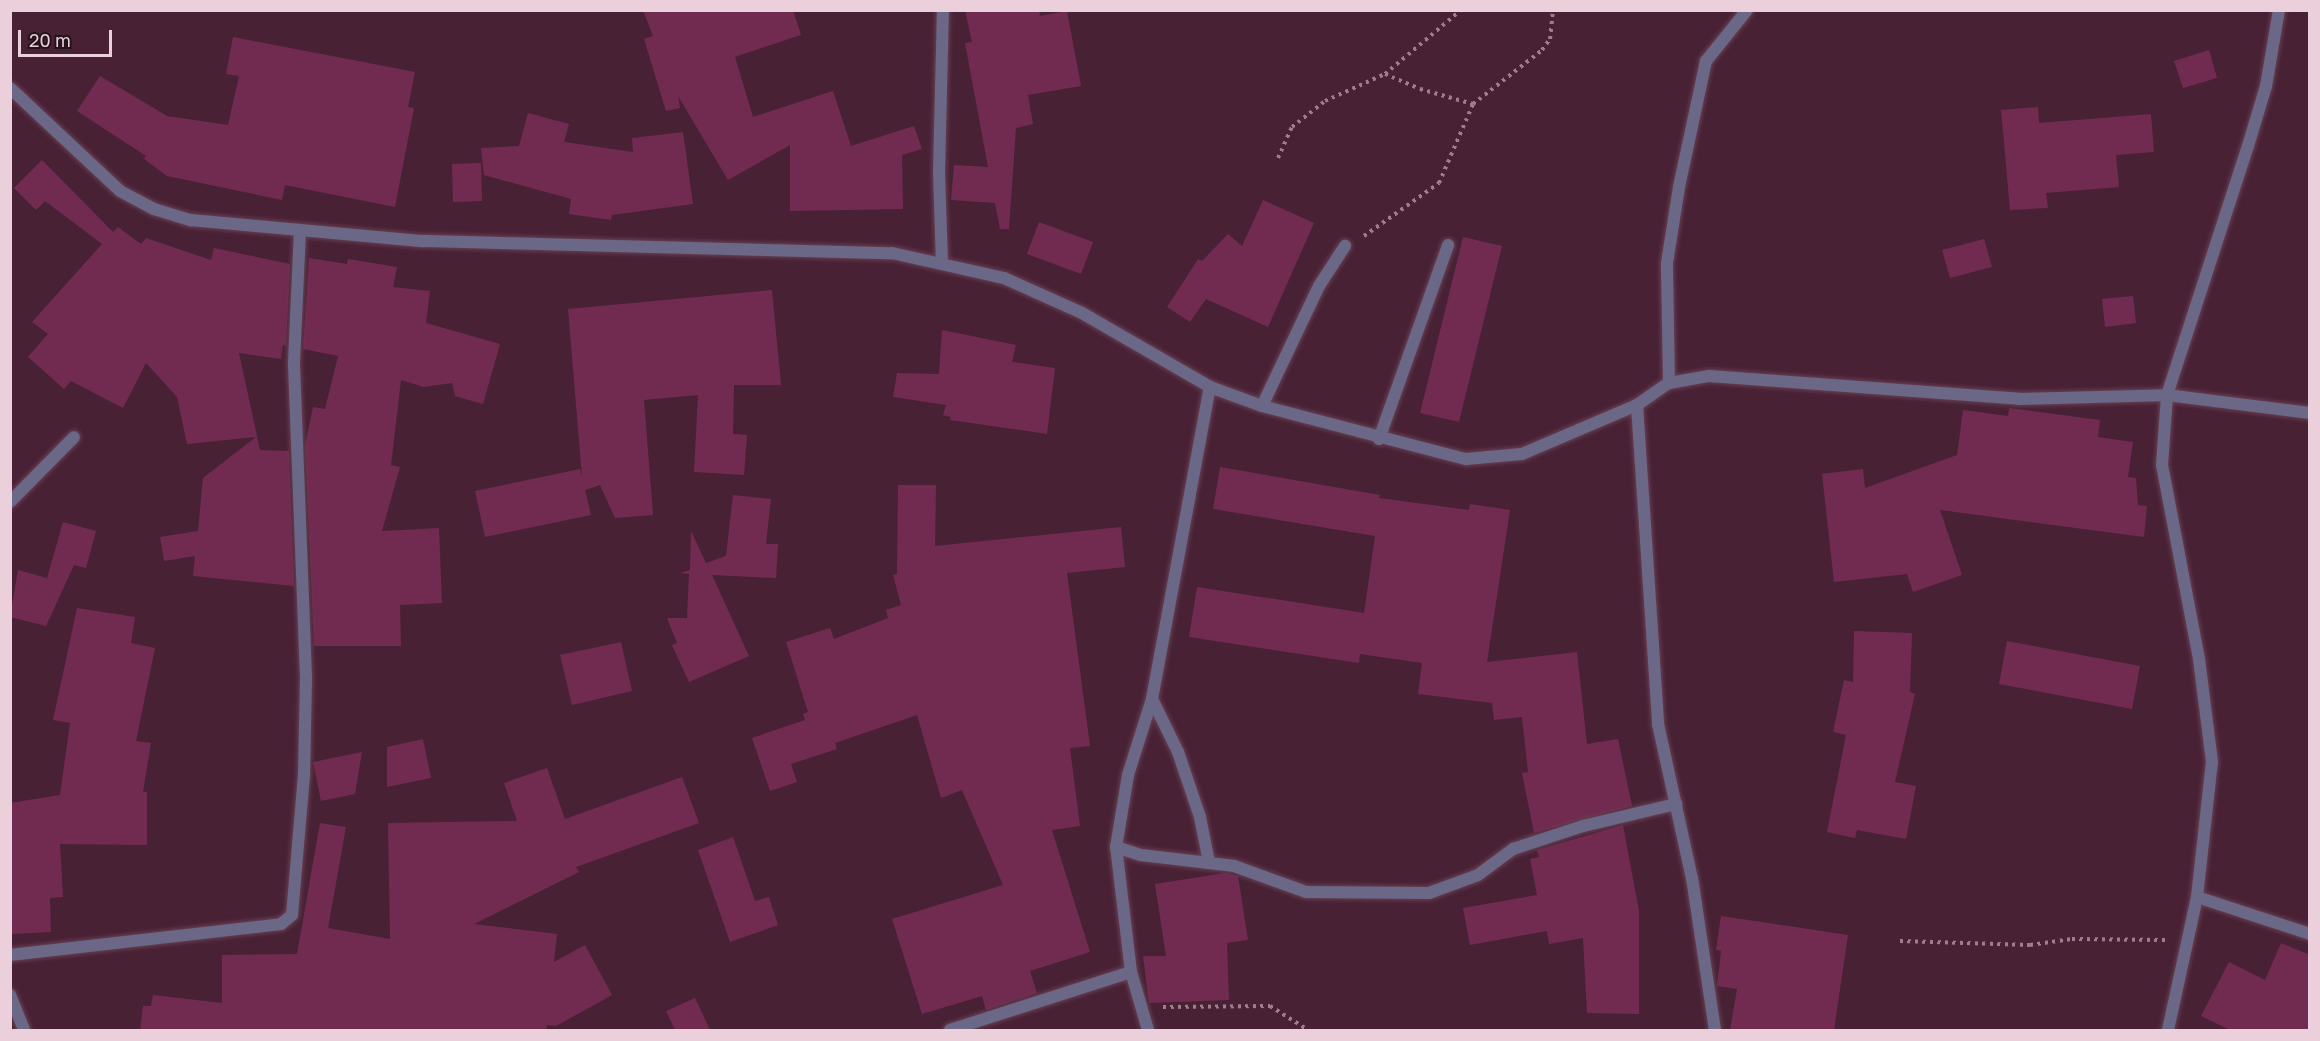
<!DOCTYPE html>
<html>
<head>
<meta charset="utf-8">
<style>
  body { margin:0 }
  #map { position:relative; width:2320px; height:1041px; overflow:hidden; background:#492135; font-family:"Golos Text",sans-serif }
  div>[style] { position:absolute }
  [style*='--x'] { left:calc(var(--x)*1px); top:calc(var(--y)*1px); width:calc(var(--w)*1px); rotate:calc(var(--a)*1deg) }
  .building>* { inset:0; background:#722b50 }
  .path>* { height:4px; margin-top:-2px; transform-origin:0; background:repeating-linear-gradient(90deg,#9e7d8c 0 3px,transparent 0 7.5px) }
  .roads { filter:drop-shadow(0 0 2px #664053) drop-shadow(0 0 2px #664053) }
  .service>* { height:12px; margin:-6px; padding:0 6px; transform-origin:6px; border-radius:6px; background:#6b6786 }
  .minor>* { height:12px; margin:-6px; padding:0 6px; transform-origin:6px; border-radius:6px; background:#6b6786 }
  span { translate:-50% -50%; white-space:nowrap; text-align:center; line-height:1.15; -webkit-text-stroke:6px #24121b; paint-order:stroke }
  .frame { position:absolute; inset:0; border:12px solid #ebd0dc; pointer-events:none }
  .scale { position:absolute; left:18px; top:30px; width:94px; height:27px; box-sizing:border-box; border:3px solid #ebd0dc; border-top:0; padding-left:8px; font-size:18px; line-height:21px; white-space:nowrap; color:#ebd0dc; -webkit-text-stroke:4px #24121b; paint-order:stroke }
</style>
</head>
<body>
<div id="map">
  <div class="building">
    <i style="clip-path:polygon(643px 10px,793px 10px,801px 35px,735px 57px,753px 117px,833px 91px,851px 146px,914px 126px,922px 149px,902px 155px,903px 209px,790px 211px,790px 145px,728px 180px,678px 96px,680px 108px,666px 111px,644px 39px,653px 36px)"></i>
    <i style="clip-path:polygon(965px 10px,1039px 10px,1040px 16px,1067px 11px,1081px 86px,1028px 95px,1033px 124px,1016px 128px,1009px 229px,1000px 229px,995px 203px,951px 200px,954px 165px,988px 167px,965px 43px,972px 42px)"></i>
    <i style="clip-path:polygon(233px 37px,415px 72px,408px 107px,414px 108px,395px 207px,285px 185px,282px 200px,167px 176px,144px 159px,146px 156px,77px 111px,100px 76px,167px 116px,228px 125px,239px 76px,226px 74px)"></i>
    <i style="clip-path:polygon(2209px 50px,2217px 78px,2183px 88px,2174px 61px)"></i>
    <i style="clip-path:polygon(2038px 107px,2039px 123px,2151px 114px,2154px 152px,2116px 155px,2119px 187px,2046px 193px,2048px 208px,2010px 210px,2001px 110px)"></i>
    <i style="clip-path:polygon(528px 113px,569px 124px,564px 142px,633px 152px,632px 138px,683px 132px,693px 204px,612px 215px,611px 220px,569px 214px,571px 199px,484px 175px,481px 148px,519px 146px)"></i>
    <i style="clip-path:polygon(42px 160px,113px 232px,118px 227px,141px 244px,146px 238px,211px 260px,214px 248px,290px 264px,286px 346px,283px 345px,281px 359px,239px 353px,260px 450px,289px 451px,294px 586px,193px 576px,195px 556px,164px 561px,160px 537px,198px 531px,203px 478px,256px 437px,187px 444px,177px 397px,146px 363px,123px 408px,71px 381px,64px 389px,28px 357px,48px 334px,32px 322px,102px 244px,45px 201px,36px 210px,14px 188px)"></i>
    <i style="clip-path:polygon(481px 163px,482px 201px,453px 202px,452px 164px)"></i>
    <i style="clip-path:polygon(1263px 200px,1314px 223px,1268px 327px,1206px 299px,1190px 322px,1167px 307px,1198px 259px,1202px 261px,1228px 234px,1242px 246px)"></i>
    <i style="clip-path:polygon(1039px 222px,1093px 242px,1081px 274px,1027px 254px)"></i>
    <i style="clip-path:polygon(1463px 237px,1502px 246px,1459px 422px,1420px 413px)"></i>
    <i style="clip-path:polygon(1984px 239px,1992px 267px,1950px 278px,1942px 250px)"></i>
    <i style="clip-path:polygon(309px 258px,347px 264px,348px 259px,397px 267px,393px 287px,430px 291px,426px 323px,500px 344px,483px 404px,455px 396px,452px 383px,424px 387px,401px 380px,391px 465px,400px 467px,382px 531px,439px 528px,442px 603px,400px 605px,401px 646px,314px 646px,305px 445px,313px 407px,325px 409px,338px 356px,303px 349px)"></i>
    <i style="clip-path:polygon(772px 290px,781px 385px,734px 385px,733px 434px,747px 435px,744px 475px,694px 472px,698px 395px,644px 400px,653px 515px,615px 518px,600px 485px,585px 490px,591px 515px,485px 537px,475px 491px,580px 469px,582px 477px,568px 309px)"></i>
    <i style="clip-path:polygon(2133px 296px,2136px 323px,2105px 327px,2102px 299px)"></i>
    <i style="clip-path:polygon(942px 330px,1016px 345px,1012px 362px,1055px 368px,1047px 434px,950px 420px,951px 417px,943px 415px,946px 405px,893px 397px,897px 373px,939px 374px)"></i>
    <i style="clip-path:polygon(2009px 408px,2100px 420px,2098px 437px,2133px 442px,2128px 477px,2136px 478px,2138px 505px,2147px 506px,2144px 537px,1940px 510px,1962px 575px,1913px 592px,1907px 574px,1834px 582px,1822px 474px,1863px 469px,1865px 488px,1957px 455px,1963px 410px,2008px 416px)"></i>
    <i style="clip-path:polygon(1220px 467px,1380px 495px,1379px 498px,1469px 510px,1470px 504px,1510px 510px,1487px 662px,1577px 652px,1587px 744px,1618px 739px,1632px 806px,1534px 833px,1522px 773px,1528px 772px,1522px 717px,1494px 720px,1492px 703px,1418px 694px,1422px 663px,1360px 654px,1359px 663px,1189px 637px,1197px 587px,1364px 613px,1375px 536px,1213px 509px)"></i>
    <i style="clip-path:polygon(898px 485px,936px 485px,935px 546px,1121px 527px,1125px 567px,1067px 573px,1090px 746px,1070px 748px,1080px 826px,1052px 830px,1090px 952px,1030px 971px,1037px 993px,986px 1010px,982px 996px,922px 1014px,892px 919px,1003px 885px,962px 790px,941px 798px,917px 715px,835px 743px,837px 749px,791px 764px,797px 782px,770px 791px,752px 738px,805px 720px,803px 714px,808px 712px,786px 642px,830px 628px,834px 639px,888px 618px,886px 610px,901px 605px,893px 575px,897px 574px)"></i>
    <i style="clip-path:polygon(733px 495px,771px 499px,766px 544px,778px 544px,776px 578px,712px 575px,749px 656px,689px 682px,672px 645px,677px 643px,667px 618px,687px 618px,689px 574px,680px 573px,690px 570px,691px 531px,706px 563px,726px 556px)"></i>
    <i style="clip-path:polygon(63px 522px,96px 531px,86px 568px,74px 565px,46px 626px,10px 617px,18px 570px,47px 578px)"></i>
    <i style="clip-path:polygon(77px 608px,135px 617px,131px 643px,155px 648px,136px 741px,151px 743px,143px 792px,147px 792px,147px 845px,60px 844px,63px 897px,50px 898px,51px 932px,10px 934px,10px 803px,60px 795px,70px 723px,53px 720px)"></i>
    <i style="clip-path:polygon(1854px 631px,1912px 633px,1910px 692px,1915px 694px,1895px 782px,1916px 786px,1906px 839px,1857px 830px,1855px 838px,1827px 832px,1846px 735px,1833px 732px,1844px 680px,1853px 682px)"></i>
    <i style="clip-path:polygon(2007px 641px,2140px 666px,2132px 709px,1999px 684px)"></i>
    <i style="clip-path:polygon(621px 642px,632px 691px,572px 705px,560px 655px)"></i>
    <i style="clip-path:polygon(423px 739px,431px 778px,387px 787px,387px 747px)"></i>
    <i style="clip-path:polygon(362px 752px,355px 794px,321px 801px,313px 762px)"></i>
    <i style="clip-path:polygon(547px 768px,565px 819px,682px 777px,699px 823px,576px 867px,579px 872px,474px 924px,557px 934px,554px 962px,585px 945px,612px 995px,556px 1026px,547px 1025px,546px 1030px,140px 1030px,143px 1006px,151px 1006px,153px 995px,222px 1003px,222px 955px,297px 954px,320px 823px,346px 827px,328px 928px,390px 939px,388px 823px,517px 821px,504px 783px)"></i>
    <i style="clip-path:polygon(1623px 825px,1639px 911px,1639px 1014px,1587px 1013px,1583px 938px,1549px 944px,1547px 931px,1470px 945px,1463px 908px,1537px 895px,1530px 859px,1539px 857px,1537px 850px)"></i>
    <i style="clip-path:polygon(733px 837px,755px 901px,769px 897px,778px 925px,730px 942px,698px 850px)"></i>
    <i style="clip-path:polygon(1225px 873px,1238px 876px,1248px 940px,1227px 943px,1229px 1000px,1149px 1003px,1143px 956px,1166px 956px,1155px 884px)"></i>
    <i style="clip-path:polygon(1721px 916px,1848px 935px,1834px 1030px,1730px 1030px,1737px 989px,1717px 986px,1721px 951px,1716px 950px)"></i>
    <i style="clip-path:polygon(2281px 943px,2310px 955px,2310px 1030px,2230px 1030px,2201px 1016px,2229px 962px,2265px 980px)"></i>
    <i style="clip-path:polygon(695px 998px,710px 1030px,675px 1030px,666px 1011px)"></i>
  </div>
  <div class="path">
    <i style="--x:1385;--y:74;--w:38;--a:23"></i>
    <i style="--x:1420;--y:89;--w:55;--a:15.8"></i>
    <i style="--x:1278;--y:158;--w:34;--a:-66"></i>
    <i style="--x:1292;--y:127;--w:42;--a:-38.2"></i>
    <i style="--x:1325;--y:101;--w:66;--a:-24.2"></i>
    <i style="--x:1385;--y:74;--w:99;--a:-40.1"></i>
    <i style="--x:1364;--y:236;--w:92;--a:-35.2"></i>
    <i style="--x:1439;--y:183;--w:86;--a:-66.7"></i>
    <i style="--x:1473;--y:104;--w:88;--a:-38"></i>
    <i style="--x:1542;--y:50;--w:14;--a:-54"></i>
    <i style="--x:1550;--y:39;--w:29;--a:-84"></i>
    <i style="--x:1900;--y:941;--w:130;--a:1.8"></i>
    <i style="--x:2030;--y:945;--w:42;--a:-8.1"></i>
    <i style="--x:2072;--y:939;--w:93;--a:0.6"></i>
    <i style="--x:1163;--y:1007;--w:107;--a:-0.5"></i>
    <i style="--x:1270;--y:1006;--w:45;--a:32.3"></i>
  </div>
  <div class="roads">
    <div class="service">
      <i style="--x:1262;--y:406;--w:133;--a:-64.6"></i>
      <i style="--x:1319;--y:286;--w:48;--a:-57"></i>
      <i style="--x:1379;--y:439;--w:206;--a:-70.4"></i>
      <i style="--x:950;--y:1030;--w:190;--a:-17.8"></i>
    </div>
    <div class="minor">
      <i style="--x:10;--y:88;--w:151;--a:43.1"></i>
      <i style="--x:120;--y:191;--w:38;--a:28"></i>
      <i style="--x:154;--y:209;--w:39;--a:17"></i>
      <i style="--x:191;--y:220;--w:233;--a:5.2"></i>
      <i style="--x:423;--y:241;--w:469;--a:1.5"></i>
      <i style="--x:892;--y:253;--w:115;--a:12.6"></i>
      <i style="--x:1004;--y:278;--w:85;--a:24.2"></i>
      <i style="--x:1082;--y:313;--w:148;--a:30"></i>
      <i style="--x:1210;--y:387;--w:55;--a:20.1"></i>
      <i style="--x:1262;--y:406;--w:211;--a:14.6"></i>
      <i style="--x:1466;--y:459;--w:56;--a:-5.1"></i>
      <i style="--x:1522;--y:454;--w:125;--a:-23.1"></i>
      <i style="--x:1637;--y:405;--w:39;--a:-35"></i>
      <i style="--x:1669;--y:383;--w:41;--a:-9.9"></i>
      <i style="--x:1709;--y:376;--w:311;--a:4.2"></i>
      <i style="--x:2019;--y:399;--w:148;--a:-1.5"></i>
      <i style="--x:2167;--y:395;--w:144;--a:7.2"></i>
      <i style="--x:942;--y:263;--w:92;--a:-91.9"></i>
      <i style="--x:939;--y:171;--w:161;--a:-88.6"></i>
      <i style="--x:1669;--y:383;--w:120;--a:-91"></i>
      <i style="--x:1667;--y:263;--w:77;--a:-81"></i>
      <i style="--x:1679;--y:187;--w:129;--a:-77.9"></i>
      <i style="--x:1706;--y:61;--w:65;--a:-51.2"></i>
      <i style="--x:1637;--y:405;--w:320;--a:86.2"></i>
      <i style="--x:1658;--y:724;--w:158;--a:77.6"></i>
      <i style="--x:1692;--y:878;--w:154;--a:81.4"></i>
      <i style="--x:10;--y:502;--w:91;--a:-45.4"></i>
      <i style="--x:1152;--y:699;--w:59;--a:63.9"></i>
      <i style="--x:1178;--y:752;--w:69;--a:71.3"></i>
      <i style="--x:1200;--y:817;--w:46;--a:78.7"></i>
      <i style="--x:1116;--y:847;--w:26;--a:18"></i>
      <i style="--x:1141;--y:855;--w:94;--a:6.7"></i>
      <i style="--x:1234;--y:866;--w:77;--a:19.9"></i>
      <i style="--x:1306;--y:892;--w:123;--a:0.5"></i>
      <i style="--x:1429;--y:893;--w:52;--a:-20.2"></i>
      <i style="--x:1478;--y:875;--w:44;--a:-36.6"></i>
      <i style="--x:1513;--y:849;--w:74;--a:-18.2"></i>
      <i style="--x:1583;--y:826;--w:96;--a:-13.3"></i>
      <i style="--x:2197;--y:897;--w:119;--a:18.1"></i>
      <i style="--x:10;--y:955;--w:273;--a:-6.5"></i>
      <i style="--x:281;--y:924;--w:14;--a:-39"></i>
      <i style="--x:292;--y:915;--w:141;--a:-85.1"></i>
      <i style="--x:304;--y:775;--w:98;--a:-88.8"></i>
      <i style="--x:306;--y:677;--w:315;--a:-92.2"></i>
      <i style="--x:294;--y:362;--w:130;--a:-87.4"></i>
      <i style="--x:10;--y:995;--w:38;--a:68"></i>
      <i style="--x:1148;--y:1030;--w:60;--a:-106.3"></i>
      <i style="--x:1131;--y:972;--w:126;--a:-96.8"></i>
      <i style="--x:1116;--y:847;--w:73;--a:-80.5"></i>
      <i style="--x:1128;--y:775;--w:80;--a:-72.5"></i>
      <i style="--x:1152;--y:699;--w:317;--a:-79.5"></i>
      <i style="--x:2168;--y:1030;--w:136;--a:-77.7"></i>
      <i style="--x:2197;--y:897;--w:136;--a:-83.7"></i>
      <i style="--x:2212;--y:762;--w:104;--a:-97.2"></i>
      <i style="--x:2199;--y:659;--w:197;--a:-100.8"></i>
      <i style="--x:2162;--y:465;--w:70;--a:-85.9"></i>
      <i style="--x:2167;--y:395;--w:262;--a:-72"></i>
      <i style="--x:2248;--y:146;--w:63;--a:-73.3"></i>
      <i style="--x:2266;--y:86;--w:77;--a:-80.3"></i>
    </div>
  </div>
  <div class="frame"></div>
  <div class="scale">20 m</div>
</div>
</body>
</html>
